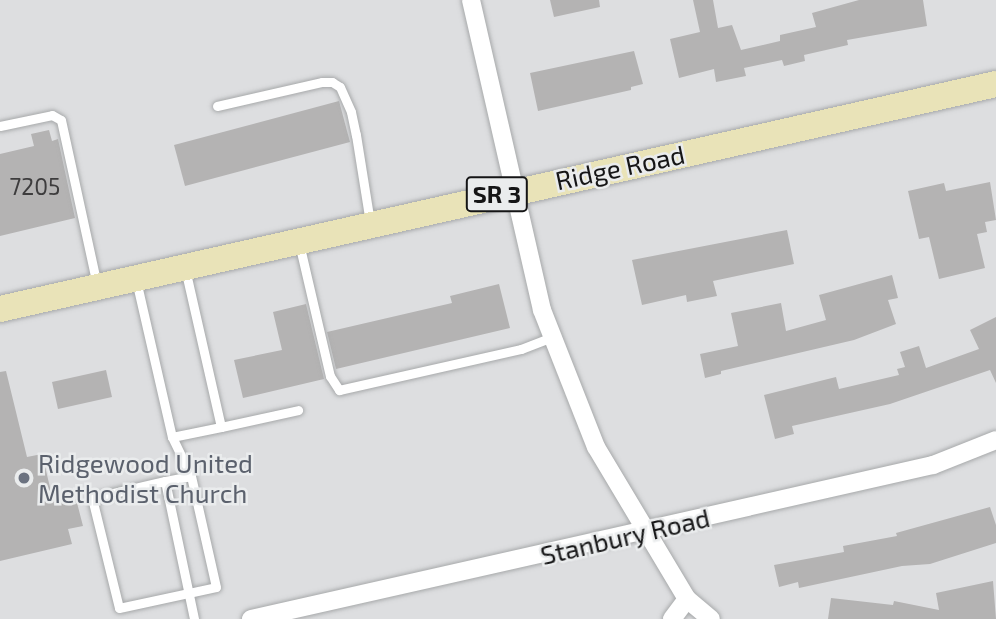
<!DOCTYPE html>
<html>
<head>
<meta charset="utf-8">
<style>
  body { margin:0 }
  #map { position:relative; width:996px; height:619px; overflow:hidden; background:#dddee0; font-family:"Exo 2",sans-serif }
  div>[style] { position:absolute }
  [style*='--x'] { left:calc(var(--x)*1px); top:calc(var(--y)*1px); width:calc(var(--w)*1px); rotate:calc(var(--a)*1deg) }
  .building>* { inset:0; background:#b4b3b3 }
  .roads { filter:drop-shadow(0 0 2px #a7a9aa) drop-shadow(0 0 2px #a7a9aa) }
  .service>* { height:9px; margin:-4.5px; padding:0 4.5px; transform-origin:4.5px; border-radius:4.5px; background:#fff }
  .minor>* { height:18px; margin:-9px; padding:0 9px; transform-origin:9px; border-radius:9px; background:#fff }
  .primary>* { height:26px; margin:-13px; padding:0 13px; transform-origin:13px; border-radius:13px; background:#e9e3b8 }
  .dots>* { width:19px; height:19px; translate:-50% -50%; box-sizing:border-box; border:4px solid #eaeced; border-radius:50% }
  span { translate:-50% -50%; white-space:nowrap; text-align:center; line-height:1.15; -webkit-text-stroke:5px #eaeced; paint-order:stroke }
  .number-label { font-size:23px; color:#3d3c3d }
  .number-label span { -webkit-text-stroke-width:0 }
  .shield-label span { padding:2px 5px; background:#eaeced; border:2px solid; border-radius:5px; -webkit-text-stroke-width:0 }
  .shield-label { font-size:24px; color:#151516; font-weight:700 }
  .street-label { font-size:26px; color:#151516 }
  .worship-label { font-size:26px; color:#5b616d }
  .left { translate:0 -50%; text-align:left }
</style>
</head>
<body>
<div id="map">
  <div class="building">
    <i style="clip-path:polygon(550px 0,599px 0,600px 7px,554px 17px)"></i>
    <i style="clip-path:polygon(693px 0,713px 0,718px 28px,732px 25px,741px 50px,780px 41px,780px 35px,816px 27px,812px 13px,859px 0,923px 0,927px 26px,847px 40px,848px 45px,804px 55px,805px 61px,784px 66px,782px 60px,744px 68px,746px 76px,716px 82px,714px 69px,679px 78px,670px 39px,700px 32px)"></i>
    <i style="clip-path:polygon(634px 51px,643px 84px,631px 87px,631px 90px,538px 111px,530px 73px)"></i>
    <i style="clip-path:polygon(339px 101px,350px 142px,185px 186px,174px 145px)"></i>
    <i style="clip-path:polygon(49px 130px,52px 141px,58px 139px,75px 218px,0 236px,0 154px,34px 146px,31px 134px)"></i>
    <i style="clip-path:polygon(990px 182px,996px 220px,985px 222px,987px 232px,977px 234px,985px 268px,939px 279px,929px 237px,919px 239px,908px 191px,944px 183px,946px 191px)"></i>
    <i style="clip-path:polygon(787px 230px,794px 264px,713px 281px,717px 296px,687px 302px,686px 295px,642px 305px,632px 260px)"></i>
    <i style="clip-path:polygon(892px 275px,898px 298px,888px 300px,896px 324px,854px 340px,721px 371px,721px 374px,705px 378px,700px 354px,738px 346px,731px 313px,781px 303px,786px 331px,826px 320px,819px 295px)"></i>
    <i style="clip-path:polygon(499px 284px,510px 328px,336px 369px,327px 332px,452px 303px,450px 296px)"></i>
    <i style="clip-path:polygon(306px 304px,324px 379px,243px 398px,234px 360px,282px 350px,273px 312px)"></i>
    <i style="clip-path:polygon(996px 317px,996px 383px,990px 370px,890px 404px,792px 426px,794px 434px,775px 439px,764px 395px,836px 377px,839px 389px,899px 375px,897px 369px,905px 367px,900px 352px,919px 346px,926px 368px,979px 349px,970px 330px)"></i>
    <i style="clip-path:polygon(106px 370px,112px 397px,58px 409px,52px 382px)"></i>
    <i style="clip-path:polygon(6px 371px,27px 457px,42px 454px,54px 504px,76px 499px,83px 526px,68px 529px,72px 544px,0 561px,0 372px)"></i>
    <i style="clip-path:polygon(990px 507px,996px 525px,996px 543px,930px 564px,902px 566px,799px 588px,798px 582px,779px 587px,774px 565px,844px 552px,843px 546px,897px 536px,896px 533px)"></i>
    <i style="clip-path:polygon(993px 581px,996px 619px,828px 619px,831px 598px,893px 605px,894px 601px,939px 610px,936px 593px)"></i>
  </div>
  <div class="roads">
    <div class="service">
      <i style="--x:217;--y:106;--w:108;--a:-12.9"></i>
      <i style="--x:322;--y:82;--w:10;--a:0"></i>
      <i style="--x:332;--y:82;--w:9;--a:32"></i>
      <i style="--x:340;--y:87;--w:27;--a:66"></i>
      <i style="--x:351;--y:112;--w:24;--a:78"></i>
      <i style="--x:356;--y:135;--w:88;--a:80.9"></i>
      <i style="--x:0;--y:126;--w:53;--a:-11.9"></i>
      <i style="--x:52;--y:115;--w:10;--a:29"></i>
      <i style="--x:61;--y:120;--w:169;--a:77.7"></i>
      <i style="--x:299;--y:243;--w:137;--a:76.9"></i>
      <i style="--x:330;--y:376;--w:17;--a:57"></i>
      <i style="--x:339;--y:390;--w:187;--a:-12.7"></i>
      <i style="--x:521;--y:349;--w:34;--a:-21"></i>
      <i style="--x:136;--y:280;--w:161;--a:77.1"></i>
      <i style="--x:172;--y:437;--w:50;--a:-11.5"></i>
      <i style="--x:221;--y:427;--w:163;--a:-102.8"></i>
      <i style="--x:221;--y:427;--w:79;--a:-12.4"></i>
      <i style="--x:172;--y:437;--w:43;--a:64"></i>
      <i style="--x:191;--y:476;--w:26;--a:169"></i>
      <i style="--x:165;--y:481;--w:141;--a:78.1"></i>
      <i style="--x:165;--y:481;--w:75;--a:166.9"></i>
      <i style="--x:92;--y:498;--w:113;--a:76.2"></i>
      <i style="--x:119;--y:608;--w:99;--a:-12.2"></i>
      <i style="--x:216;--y:587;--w:114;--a:-102.7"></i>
    </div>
    <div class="minor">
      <i style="--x:471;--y:0;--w:318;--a:77.1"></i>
      <i style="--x:542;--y:310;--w:147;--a:68.5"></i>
      <i style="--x:596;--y:447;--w:177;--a:59.1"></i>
      <i style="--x:687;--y:599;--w:31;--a:40"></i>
      <i style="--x:251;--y:619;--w:699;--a:-12.72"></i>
      <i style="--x:933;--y:465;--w:68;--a:-21.6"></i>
      <i style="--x:672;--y:619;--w:25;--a:-53"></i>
    </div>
    <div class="primary">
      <i style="--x:0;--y:309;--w:1021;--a:-12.73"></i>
    </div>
  </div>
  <div class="dots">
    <i style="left:24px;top:478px;background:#6b7280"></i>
  </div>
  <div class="number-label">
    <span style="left:35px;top:186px">7205</span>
  </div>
  <div class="shield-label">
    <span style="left:497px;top:194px">SR 3</span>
  </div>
  <div class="street-label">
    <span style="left:620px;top:167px;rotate:-12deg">Ridge Road</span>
    <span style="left:625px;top:536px;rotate:-13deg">Stanbury Road</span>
  </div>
  <div class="worship-label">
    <span class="left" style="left:38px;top:478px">Ridgewood United<br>Methodist Church</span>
  </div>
</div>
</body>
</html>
